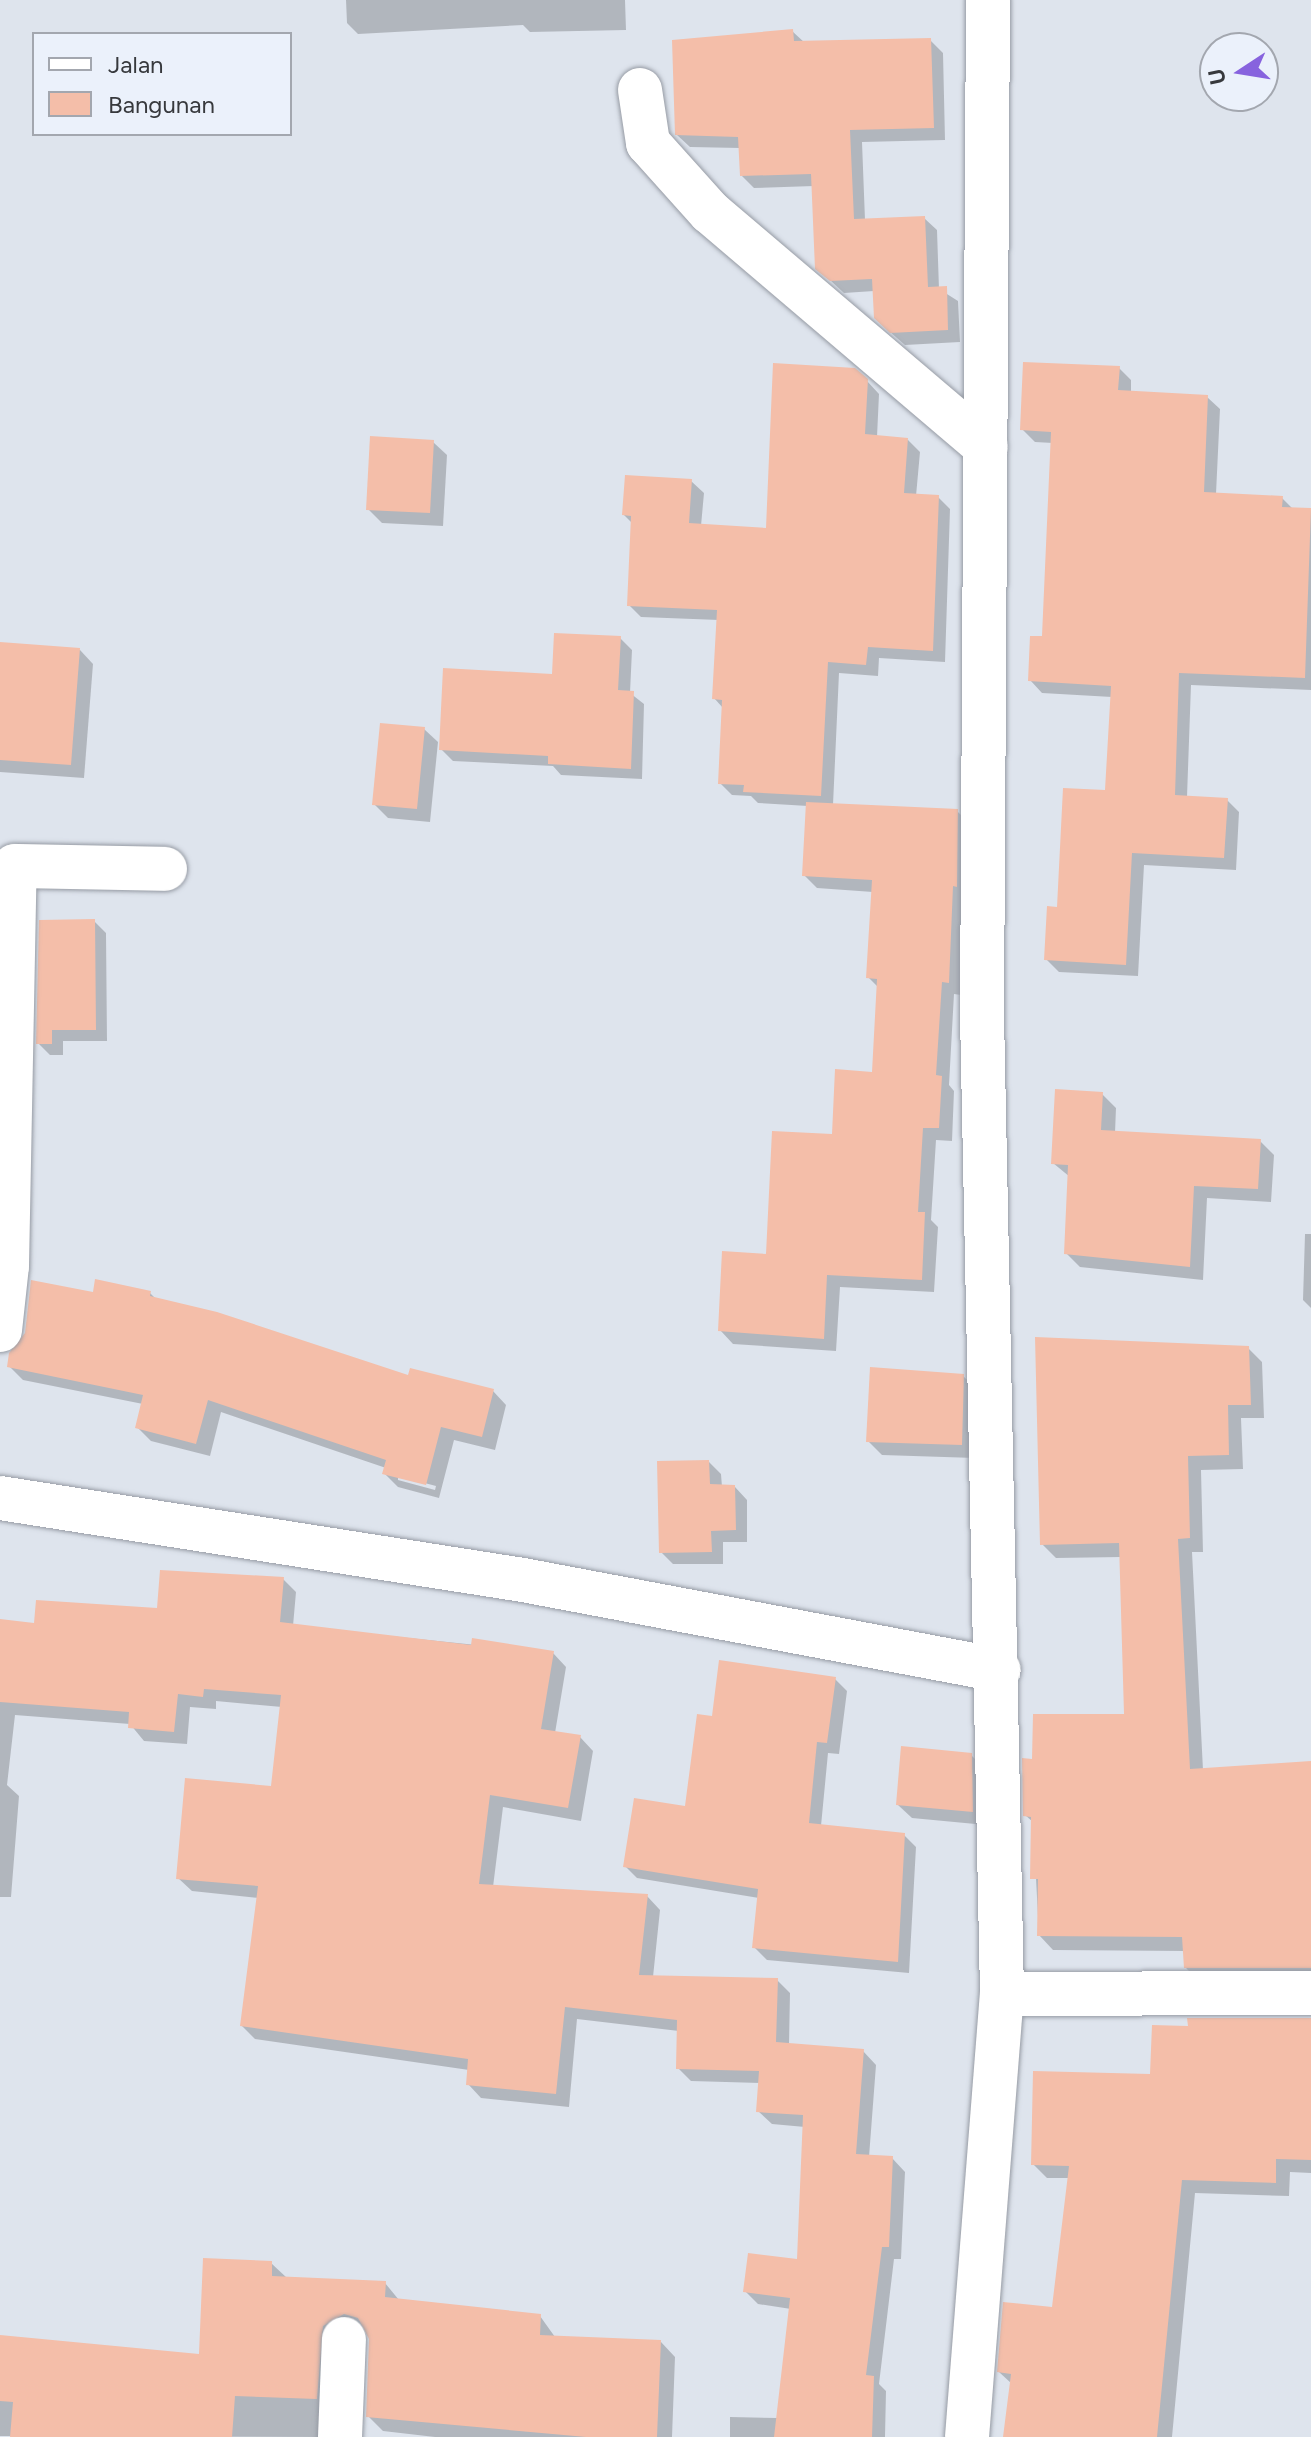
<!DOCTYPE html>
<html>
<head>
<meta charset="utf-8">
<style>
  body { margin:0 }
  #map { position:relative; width:1311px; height:2437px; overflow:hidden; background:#dee4ed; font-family:Figtree,sans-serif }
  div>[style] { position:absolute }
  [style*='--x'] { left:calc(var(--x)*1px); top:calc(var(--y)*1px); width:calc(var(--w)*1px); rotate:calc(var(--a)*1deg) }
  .shadow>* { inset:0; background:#0003 }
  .building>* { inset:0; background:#f4bea9 }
  .roads { filter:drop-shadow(0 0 2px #969ba4) drop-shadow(0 0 2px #969ba4) }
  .street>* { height:44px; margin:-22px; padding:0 22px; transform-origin:22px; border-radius:22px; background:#fff }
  span { translate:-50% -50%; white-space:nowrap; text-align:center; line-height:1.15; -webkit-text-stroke:6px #ebf1fb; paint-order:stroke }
  .legend { position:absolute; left:32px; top:32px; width:260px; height:104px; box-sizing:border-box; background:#ebf1fb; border:2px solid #a3a7af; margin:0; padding:10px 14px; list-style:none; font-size:24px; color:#37393d }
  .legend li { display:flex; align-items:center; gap:16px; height:40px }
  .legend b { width:40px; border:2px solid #a3a7af }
  .north { position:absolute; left:1199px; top:32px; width:80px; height:80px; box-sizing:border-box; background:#ebf1fb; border:2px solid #a3a7af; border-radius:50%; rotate:258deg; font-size:22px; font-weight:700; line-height:32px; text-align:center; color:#37393d }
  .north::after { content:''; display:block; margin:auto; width:28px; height:36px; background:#8763de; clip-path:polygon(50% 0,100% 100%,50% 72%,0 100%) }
</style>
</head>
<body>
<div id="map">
  <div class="shadow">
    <i style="clip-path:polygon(346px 0,625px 0,626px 30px,530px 32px,523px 25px,358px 34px,347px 23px)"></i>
    <i style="clip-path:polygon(792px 31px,805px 43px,930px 40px,943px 53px,945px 140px,862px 142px,865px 220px,924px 218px,937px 230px,939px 289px,958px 301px,960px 342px,905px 345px,889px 331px,874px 291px,844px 293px,817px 268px,814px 186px,754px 188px,741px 175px,740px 148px,690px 147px,677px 135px)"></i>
    <i style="clip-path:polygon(1119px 368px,1131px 380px,1131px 393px,1207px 397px,1220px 409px,1216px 494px,1282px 498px,1293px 509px,1311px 510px,1311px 690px,1191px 685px,1187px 797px,1227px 800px,1239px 812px,1236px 870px,1144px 865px,1138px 976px,1059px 972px,1046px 959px,1059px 909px,1107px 793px,1112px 697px,1042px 693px,1030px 680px,1043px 639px,1053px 443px,1035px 442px,1022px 429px)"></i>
    <i style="clip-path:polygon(867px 381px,879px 394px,877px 437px,908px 440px,920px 452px,916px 496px,938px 497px,950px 509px,945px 662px,879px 658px,878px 676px,839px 673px,833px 805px,957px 811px,970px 824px,961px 995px,954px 994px,949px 1085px,954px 1091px,952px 1141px,936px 1140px,931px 1220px,938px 1227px,934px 1292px,840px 1287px,836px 1351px,733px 1344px,720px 1330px,874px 1074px,878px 987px,868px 977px,873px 892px,817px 888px,804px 875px,808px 806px,758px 803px,751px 796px,732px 795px,720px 783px,723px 708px,714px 698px,719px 620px,641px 617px,629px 605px,632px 523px,624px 515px,691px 481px,704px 493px,701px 526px,768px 530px)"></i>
    <i style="clip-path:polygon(433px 442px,447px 455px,443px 526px,382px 523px,368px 509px)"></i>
    <i style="clip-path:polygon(620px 638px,632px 650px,630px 693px,644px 704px,642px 779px,561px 775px,553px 766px,453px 761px,441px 749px)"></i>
    <i style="clip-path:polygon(0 646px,80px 650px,93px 664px,84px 778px,0 772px)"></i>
    <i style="clip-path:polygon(424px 729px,438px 742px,430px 822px,388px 818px,374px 804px)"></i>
    <i style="clip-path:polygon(94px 921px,106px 933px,107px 1041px,63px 1041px,63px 1055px,50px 1055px,38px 1043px)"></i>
    <i style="clip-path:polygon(1102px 1094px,1116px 1108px,1115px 1133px,1260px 1141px,1274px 1155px,1271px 1202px,1207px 1198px,1203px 1280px,1080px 1267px,1066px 1253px,1070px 1177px,1053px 1163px)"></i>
    <i style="clip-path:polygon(1305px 1234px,1311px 1234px,1311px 1308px,1303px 1300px)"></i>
    <i style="clip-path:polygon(evenodd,150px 1293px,157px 1300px,409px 1378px,493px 1391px,506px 1405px,495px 1450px,454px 1440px,439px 1498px,398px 1487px,384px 1473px,386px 1468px,221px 1412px,210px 1456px,151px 1441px,137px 1427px,143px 1404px,23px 1380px,9px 1366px,94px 1294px,150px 1293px,398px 1476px,436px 1486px,435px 1490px,398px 1480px,398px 1476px)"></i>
    <i style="clip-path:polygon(1248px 1348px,1262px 1362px,1264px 1418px,1241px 1418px,1243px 1469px,1201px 1470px,1203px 1552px,1192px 1552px,1203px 1770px,1311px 1763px,1311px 1981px,1200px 1982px,1186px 1968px,1185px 1951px,1053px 1950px,1039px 1935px,1033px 1822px,1025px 1815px,1034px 1761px,1126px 1716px,1121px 1557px,1056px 1558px,1042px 1544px)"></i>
    <i style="clip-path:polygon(963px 1376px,977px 1389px,975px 1458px,882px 1455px,868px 1441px)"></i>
    <i style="clip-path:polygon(709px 1462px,721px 1474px,722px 1487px,735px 1487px,747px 1500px,747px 1542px,723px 1542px,723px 1564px,673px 1564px,661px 1552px)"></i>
    <i style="clip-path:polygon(283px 1579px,296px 1592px,293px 1626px,553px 1653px,566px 1667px,555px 1733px,580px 1737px,593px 1751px,581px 1821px,503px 1807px,493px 1887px,647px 1896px,660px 1910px,653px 1977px,777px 1980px,790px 1993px,789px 2045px,863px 2051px,876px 2065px,869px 2157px,892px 2158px,905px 2172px,901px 2259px,894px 2259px,879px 2384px,886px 2391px,885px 2437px,730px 2437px,730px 2417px,778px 2418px,791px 2309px,758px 2304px,745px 2291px,799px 2261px,805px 2127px,772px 2124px,758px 2111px,760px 2083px,691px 2081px,678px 2068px,679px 2031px,577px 2019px,569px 2107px,481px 2098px,468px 2084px,469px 2070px,255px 2039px,242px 2026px,259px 1898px,192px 1891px,178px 1878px,272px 1788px,282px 1707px,216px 1701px,216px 1709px,190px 1707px,187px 1744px,144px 1741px,130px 1724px,15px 1715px,7px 1785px,19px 1796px,11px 1897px,0 1897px,0 1620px,36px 1625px,158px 1610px)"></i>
    <i style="clip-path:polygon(835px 1679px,847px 1691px,839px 1754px,828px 1753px,821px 1826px,904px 1835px,916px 1847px,909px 1973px,767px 1960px,754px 1947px,759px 1898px,637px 1878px,625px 1866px,687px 1808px,713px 1718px)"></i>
    <i style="clip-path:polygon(971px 1755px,985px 1769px,986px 1825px,912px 1818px,898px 1805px)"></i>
    <i style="clip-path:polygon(1311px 2020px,1311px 2173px,1290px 2172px,1289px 2196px,1195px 2193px,1172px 2437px,1005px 2437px,1012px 2384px,999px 2372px,1054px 2310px,1069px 2178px,1047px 2178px,1033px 2164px,1152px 2076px,1190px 2028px)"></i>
    <i style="clip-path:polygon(271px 2263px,287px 2278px,385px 2283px,399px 2300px,540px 2316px,555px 2337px,661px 2342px,675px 2357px,672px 2437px,435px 2437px,383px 2431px,368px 2416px,371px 2340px,367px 2332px,348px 2331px,321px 2437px,0 2436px,0 2337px,201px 2356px)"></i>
  </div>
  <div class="building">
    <i style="clip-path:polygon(793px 29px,794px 41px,931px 38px,934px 128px,850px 130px,854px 219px,925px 216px,928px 287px,947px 286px,948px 330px,890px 333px,874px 318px,872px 279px,830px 281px,815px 269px,811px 174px,740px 176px,738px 137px,675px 135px,672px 40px)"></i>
    <i style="clip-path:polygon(1023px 362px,1120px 366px,1118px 390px,1208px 395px,1204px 492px,1283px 496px,1282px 507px,1311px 508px,1305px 678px,1179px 673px,1175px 795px,1228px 798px,1224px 858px,1132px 853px,1126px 965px,1044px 960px,1047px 906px,1057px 907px,1063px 788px,1105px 790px,1111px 686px,1028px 681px,1030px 636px,1042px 636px,1051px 432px,1020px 430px)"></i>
    <i style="clip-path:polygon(773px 363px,855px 368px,868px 379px,865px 434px,908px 438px,904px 493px,939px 495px,933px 651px,868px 647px,866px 665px,828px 662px,821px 796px,743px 792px,744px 785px,718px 784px,722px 700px,712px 699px,717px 610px,627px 606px,631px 516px,622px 515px,625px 475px,692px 479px,689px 523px,766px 528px)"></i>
    <i style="clip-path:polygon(370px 436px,434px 440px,430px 513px,366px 510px)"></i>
    <i style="clip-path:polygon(554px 633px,621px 636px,618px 690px,634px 691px,631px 769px,548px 764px,548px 756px,439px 750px,443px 668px,552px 674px)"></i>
    <i style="clip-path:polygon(0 642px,80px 648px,71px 765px,0 760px)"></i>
    <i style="clip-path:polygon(380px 723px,425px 727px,417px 809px,372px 805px)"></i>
    <i style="clip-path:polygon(806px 802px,958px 809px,957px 887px,953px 886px,949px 983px,942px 982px,936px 1075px,942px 1076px,939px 1128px,923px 1128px,918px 1212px,925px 1212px,922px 1280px,827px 1275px,824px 1339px,718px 1331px,722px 1251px,766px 1254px,772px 1131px,832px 1134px,835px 1069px,872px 1072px,877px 979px,866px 978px,872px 880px,802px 876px)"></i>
    <i style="clip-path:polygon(95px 919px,96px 1030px,52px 1030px,52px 1044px,36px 1044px,39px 920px)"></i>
    <i style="clip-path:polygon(1055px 1089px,1103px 1092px,1101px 1130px,1261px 1139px,1258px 1189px,1194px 1186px,1190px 1267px,1064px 1254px,1068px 1165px,1051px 1164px)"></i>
    <i style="clip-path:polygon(95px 1279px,151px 1291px,150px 1296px,217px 1312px,408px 1375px,410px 1368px,494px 1389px,482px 1437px,441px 1427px,426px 1485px,382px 1474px,386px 1460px,208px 1400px,196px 1444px,135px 1428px,143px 1395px,7px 1367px,9px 1353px,25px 1333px,31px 1280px,93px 1292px)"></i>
    <i style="clip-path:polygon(1035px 1337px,1249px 1346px,1251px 1405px,1228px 1405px,1229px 1455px,1188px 1456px,1190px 1538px,1178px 1539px,1190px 1769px,1311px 1761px,1311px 1968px,1184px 1968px,1182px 1937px,1037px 1936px,1038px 1879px,1030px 1879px,1031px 1817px,1023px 1816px,1022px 1758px,1032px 1759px,1033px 1714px,1124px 1714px,1119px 1543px,1040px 1545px)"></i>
    <i style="clip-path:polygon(870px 1367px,964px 1374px,962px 1445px,866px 1442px)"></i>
    <i style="clip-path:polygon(709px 1460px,710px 1484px,735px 1485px,736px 1530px,711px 1531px,712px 1552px,659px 1553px,657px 1461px)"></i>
    <i style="clip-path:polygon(160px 1570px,284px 1577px,280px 1622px,471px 1645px,472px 1638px,554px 1651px,541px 1729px,581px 1735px,568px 1808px,490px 1795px,479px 1884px,648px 1894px,639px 1975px,778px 1978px,776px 2042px,864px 2049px,856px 2154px,893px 2156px,889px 2247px,882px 2247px,866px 2375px,874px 2376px,872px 2437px,774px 2437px,790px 2298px,743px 2292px,748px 2253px,797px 2259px,803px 2115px,756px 2112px,759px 2071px,676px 2069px,677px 2020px,565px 2007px,556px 2094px,466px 2085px,468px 2059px,240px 2026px,258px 1886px,176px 1879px,185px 1778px,271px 1786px,281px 1695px,204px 1689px,203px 1697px,178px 1694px,174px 1732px,128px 1728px,129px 1712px,0 1702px,0 1619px,34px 1623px,36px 1600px,157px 1608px)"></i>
    <i style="clip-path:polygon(719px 1660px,836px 1677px,827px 1743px,817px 1742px,809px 1823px,905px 1833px,898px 1962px,752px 1948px,758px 1889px,623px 1867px,634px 1798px,685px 1806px,697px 1714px,712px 1716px)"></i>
    <i style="clip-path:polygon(901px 1746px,972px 1753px,973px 1812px,896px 1805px)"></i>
    <i style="clip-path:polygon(1187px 2018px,1311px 2018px,1311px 2160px,1276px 2159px,1276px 2183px,1182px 2180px,1157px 2437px,1003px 2437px,1011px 2374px,997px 2372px,1003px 2302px,1052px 2307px,1069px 2166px,1031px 2165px,1033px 2071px,1150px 2074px,1152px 2025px,1188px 2026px)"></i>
    <i style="clip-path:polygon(203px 2258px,272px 2261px,272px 2276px,386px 2281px,385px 2297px,541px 2314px,540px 2335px,661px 2340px,657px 2437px,586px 2437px,366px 2417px,369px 2339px,358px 2318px,344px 2314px,323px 2326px,317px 2399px,235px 2396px,232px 2437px,10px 2437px,13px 2402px,0 2401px,0 2335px,199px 2354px)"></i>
  </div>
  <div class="roads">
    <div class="street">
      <i style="--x:640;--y:90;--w:54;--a:81.4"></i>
      <i style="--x:648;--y:143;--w:93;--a:48.1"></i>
      <i style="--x:710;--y:212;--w:362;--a:40.4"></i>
      <i style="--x:0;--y:1330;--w:64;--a:-83.8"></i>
      <i style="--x:7;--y:1266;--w:400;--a:-88.9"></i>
      <i style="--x:15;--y:866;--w:150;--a:1.1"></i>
      <i style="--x:0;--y:1498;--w:529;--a:8.91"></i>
      <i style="--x:523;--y:1580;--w:484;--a:10.7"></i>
      <i style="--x:1002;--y:1994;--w:309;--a:-0.2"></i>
      <i style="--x:340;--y:2437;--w:98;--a:-87.7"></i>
      <i style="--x:967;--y:2437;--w:444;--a:-85.5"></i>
      <i style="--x:1002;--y:1994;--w:982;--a:-91.17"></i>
      <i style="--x:982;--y:1012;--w:1012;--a:-89.66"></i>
    </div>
  </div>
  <ul class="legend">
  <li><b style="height:10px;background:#fff"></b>Jalan</li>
  <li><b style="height:22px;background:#f4bea9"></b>Bangunan</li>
  </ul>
  <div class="north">U</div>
</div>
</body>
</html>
